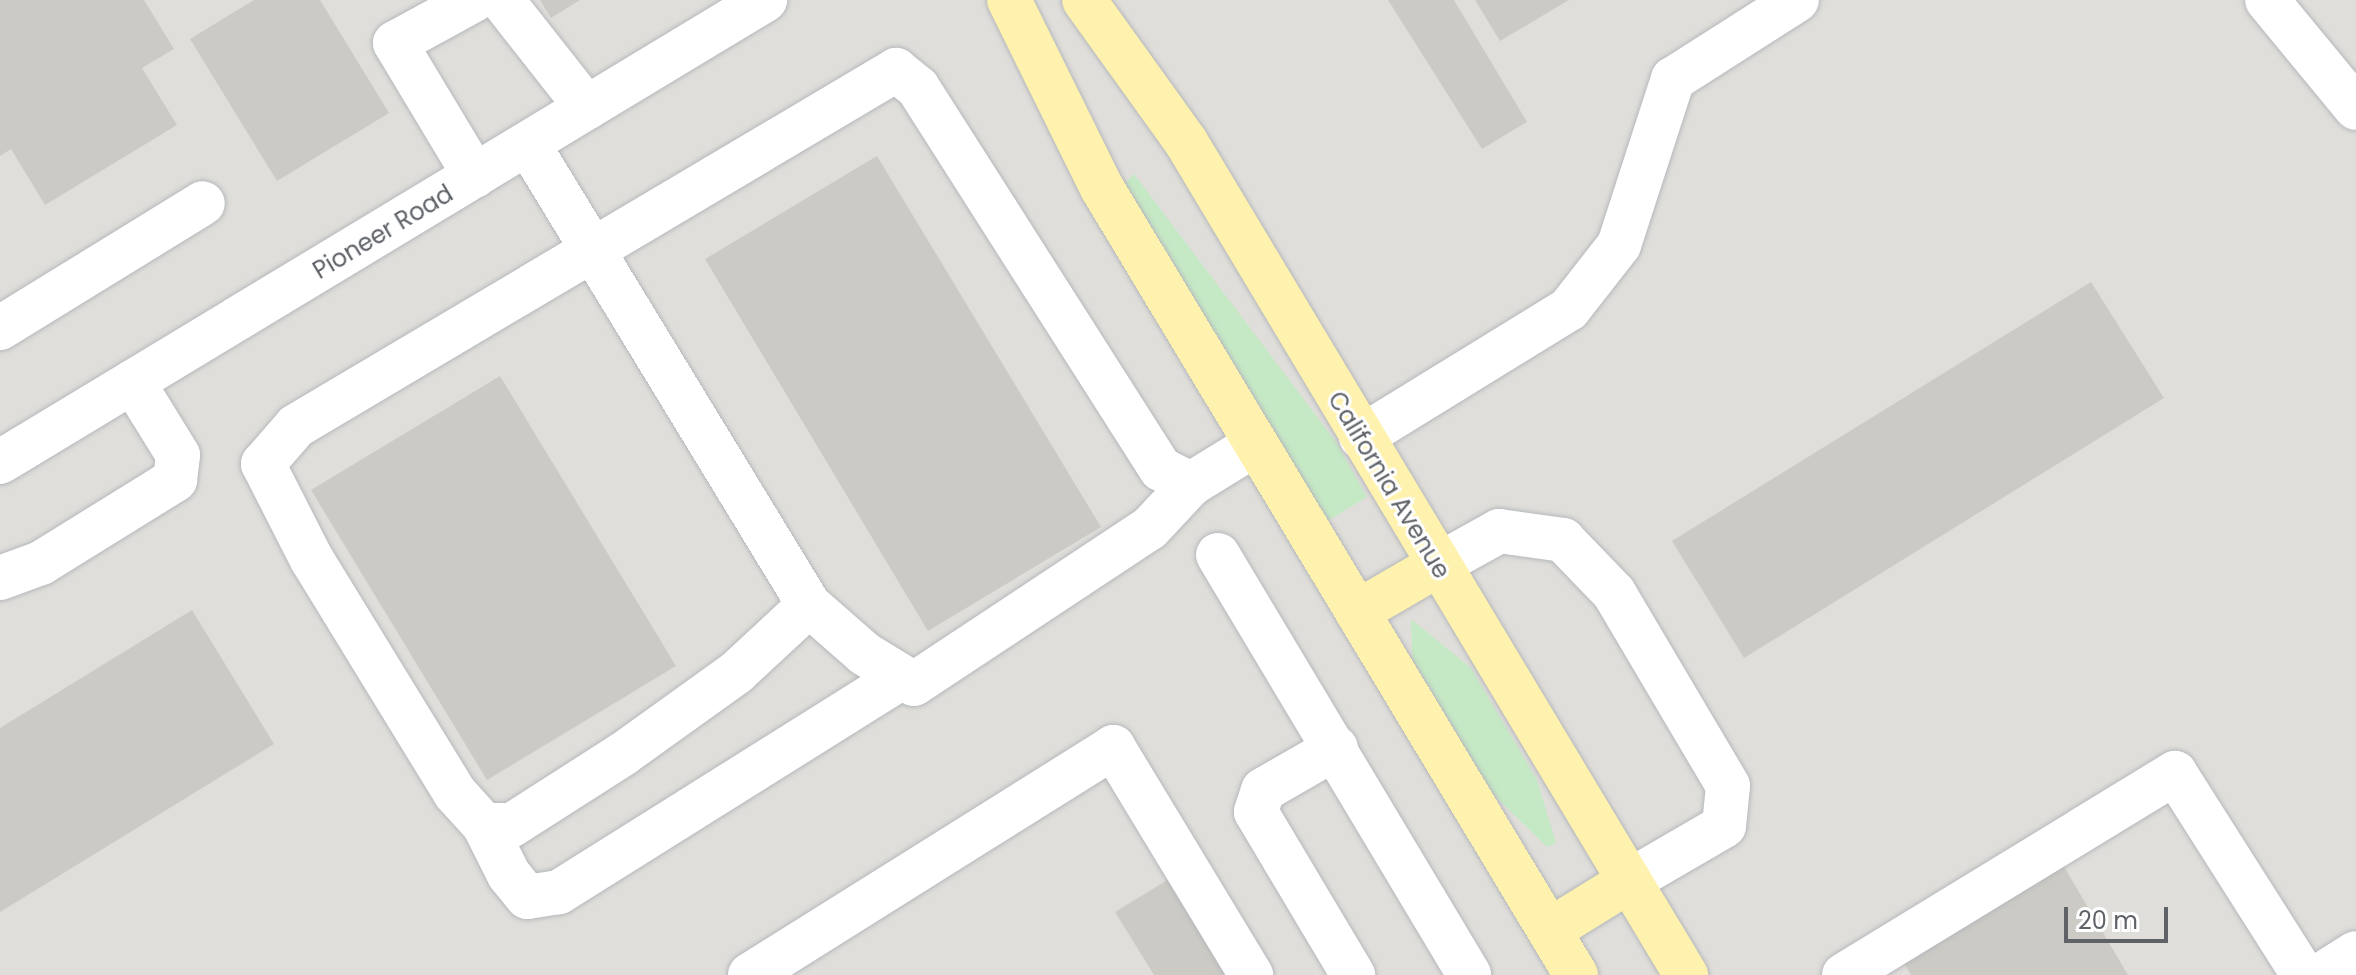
<!DOCTYPE html>
<html>
<head>
<meta charset="utf-8">
<style>
  body { margin:0 }
  #map { position:relative; width:2356px; height:975px; overflow:hidden; background:#f1efe8; font-family:Poppins,sans-serif }
  div>[style] { position:absolute }
  [style*='--x'] { left:calc(var(--x)*1px); top:calc(var(--y)*1px); width:calc(var(--w)*1px); rotate:calc(var(--a)*1deg) }
  .industrial>* { inset:0; background:#e0deda }
  .green>* { inset:0; background:#c5e8c5 }
  .building>* { inset:0; background:#cccac5 }
  .roads { filter:drop-shadow(0 0 2px #b5b8bc) drop-shadow(0 0 2px #b5b8bc) }
  .minor>* { height:44px; margin:-22px; padding:0 22px; transform-origin:22px; border-radius:22px; background:#fff }
  .major>* { height:44px; margin:-22px; padding:0 22px; transform-origin:22px; border-radius:22px; background:#fff2af }
  span { translate:-50% -50%; white-space:nowrap; text-align:center; line-height:1.15; -webkit-text-stroke:6px #fff; paint-order:stroke }
  .street-label { font-size:24px; color:#5f6368 }
  .scale { position:absolute; left:2064px; top:907px; width:104px; height:36px; box-sizing:border-box; border:4px solid #5f6368; border-top:0; padding-left:10px; font-size:24px; line-height:28px; white-space:nowrap; color:#5f6368; -webkit-text-stroke:6px #fff; paint-order:stroke }
</style>
</head>
<body>
<div id="map">
  <div class="industrial">
    <i style="clip-path:polygon(0 0,2356px 0,2356px 975px,0 975px)"></i>
  </div>
  <div class="green">
    <i style="clip-path:polygon(1134px 174px,1336px 442px,1367px 497px,1326px 522px,1123px 185px)"></i>
    <i style="clip-path:polygon(1411px 619px,1471px 668px,1537px 780px,1556px 843px,1547px 847px,1492px 793px,1412px 658px)"></i>
  </div>
  <div class="building">
    <i style="clip-path:polygon(0 0,144px 0,174px 49px,142px 68px,177px 125px,45px 205px,11px 149px,0 156px)"></i>
    <i style="clip-path:polygon(254px 0,320px 0,389px 113px,277px 181px,190px 39px)"></i>
    <i style="clip-path:polygon(540px 0,580px 0,551px 18px)"></i>
    <i style="clip-path:polygon(1388px 0,1454px 0,1527px 122px,1482px 149px)"></i>
    <i style="clip-path:polygon(1475px 0,1569px 0,1500px 41px)"></i>
    <i style="clip-path:polygon(877px 156px,1101px 527px,928px 631px,705px 259px)"></i>
    <i style="clip-path:polygon(2091px 282px,2164px 398px,1744px 658px,1672px 541px)"></i>
    <i style="clip-path:polygon(500px 376px,676px 666px,487px 780px,311px 490px)"></i>
    <i style="clip-path:polygon(192px 610px,274px 744px,0 912px,0 728px)"></i>
    <i style="clip-path:polygon(2063px 865px,2128px 975px,1911px 975px,1902px 960px)"></i>
    <i style="clip-path:polygon(1179px 873px,1240px 975px,1154px 975px,1115px 912px)"></i>
  </div>
  <div class="roads">
    <div class="minor">
      <i style="--x:474;--y:0;--w:90;--a:151.4"></i>
      <i style="--x:395;--y:43;--w:155;--a:59"></i>
      <i style="--x:502;--y:0;--w:137;--a:51.8"></i>
      <i style="--x:2267;--y:0;--w:140;--a:50.5"></i>
      <i style="--x:528;--y:144;--w:540;--a:58.64"></i>
      <i style="--x:809;--y:605;--w:74;--a:41.2"></i>
      <i style="--x:865;--y:654;--w:57;--a:31.5"></i>
      <i style="--x:914;--y:684;--w:283;--a:-33.5"></i>
      <i style="--x:1150;--y:528;--w:60;--a:-47"></i>
      <i style="--x:0;--y:328;--w:238;--a:-31.6"></i>
      <i style="--x:1361;--y:437;--w:244;--a:-31.6"></i>
      <i style="--x:1569;--y:309;--w:81;--a:-52"></i>
      <i style="--x:1619;--y:245;--w:175;--a:-72"></i>
      <i style="--x:1673;--y:79;--w:147;--a:-32.5"></i>
      <i style="--x:0;--y:462;--w:894;--a:-31.13"></i>
      <i style="--x:1218;--y:555;--w:489;--a:59.1"></i>
      <i style="--x:1438;--y:565;--w:70;--a:-29.1"></i>
      <i style="--x:1499;--y:531;--w:65;--a:8"></i>
      <i style="--x:1563;--y:540;--w:74;--a:46.1"></i>
      <i style="--x:1614;--y:593;--w:224;--a:59.4"></i>
      <i style="--x:1728;--y:786;--w:40;--a:95.7"></i>
      <i style="--x:1724;--y:826;--w:110;--a:149.9"></i>
      <i style="--x:0;--y:578;--w:44;--a:-20.1"></i>
      <i style="--x:41;--y:563;--w:158;--a:-31.8"></i>
      <i style="--x:175;--y:480;--w:25;--a:-83"></i>
      <i style="--x:178;--y:455;--w:86;--a:-121.7"></i>
      <i style="--x:902;--y:677;--w:405;--a:147.9"></i>
      <i style="--x:559;--y:892;--w:32;--a:171"></i>
      <i style="--x:527;--y:897;--w:28;--a:-129"></i>
      <i style="--x:509;--y:875;--w:56;--a:-116.6"></i>
      <i style="--x:484;--y:825;--w:43;--a:-132.2"></i>
      <i style="--x:455;--y:793;--w:273;--a:-121.5"></i>
      <i style="--x:312;--y:560;--w:108;--a:-117"></i>
      <i style="--x:263;--y:464;--w:50;--a:-49"></i>
      <i style="--x:296;--y:426;--w:698;--a:-30.68"></i>
      <i style="--x:896;--y:70;--w:28;--a:39"></i>
      <i style="--x:918;--y:88;--w:452;--a:57.5"></i>
      <i style="--x:1161;--y:469;--w:34;--a:27"></i>
      <i style="--x:1191;--y:484;--w:76;--a:-31.6"></i>
      <i style="--x:1336;--y:748;--w:84;--a:150.1"></i>
      <i style="--x:1263;--y:790;--w:23;--a:108"></i>
      <i style="--x:1256;--y:812;--w:190;--a:59.2"></i>
      <i style="--x:484;--y:825;--w:28;--a:0"></i>
      <i style="--x:512;--y:825;--w:132;--a:-32.6"></i>
      <i style="--x:623;--y:754;--w:140;--a:-35.7"></i>
      <i style="--x:737;--y:672;--w:98;--a:-42.9"></i>
      <i style="--x:750;--y:975;--w:429;--a:-32.1"></i>
      <i style="--x:1113;--y:747;--w:267;--a:58.8"></i>
      <i style="--x:1844;--y:975;--w:388;--a:-31.4"></i>
      <i style="--x:2175;--y:773;--w:239;--a:57.6"></i>
      <i style="--x:2321;--y:975;--w:41;--a:-32.2"></i>
    </div>
    <div class="major">
      <i style="--x:1009;--y:0;--w:210;--a:63.7"></i>
      <i style="--x:1102;--y:188;--w:919;--a:58.94"></i>
      <i style="--x:1084;--y:0;--w:175;--a:54.3"></i>
      <i style="--x:1186;--y:142;--w:972;--a:59.03"></i>
      <i style="--x:1357;--y:612;--w:94;--a:-30.1"></i>
      <i style="--x:1550;--y:930;--w:93;--a:-31.8"></i>
    </div>
  </div>
  <div class="street-label">
    <span style="left:383px;top:232px;rotate:-31deg">Pioneer Road</span>
    <span style="left:1389px;top:485px;rotate:59deg">California Avenue</span>
  </div>
  <div class="scale">20 m</div>
</div>
</body>
</html>
